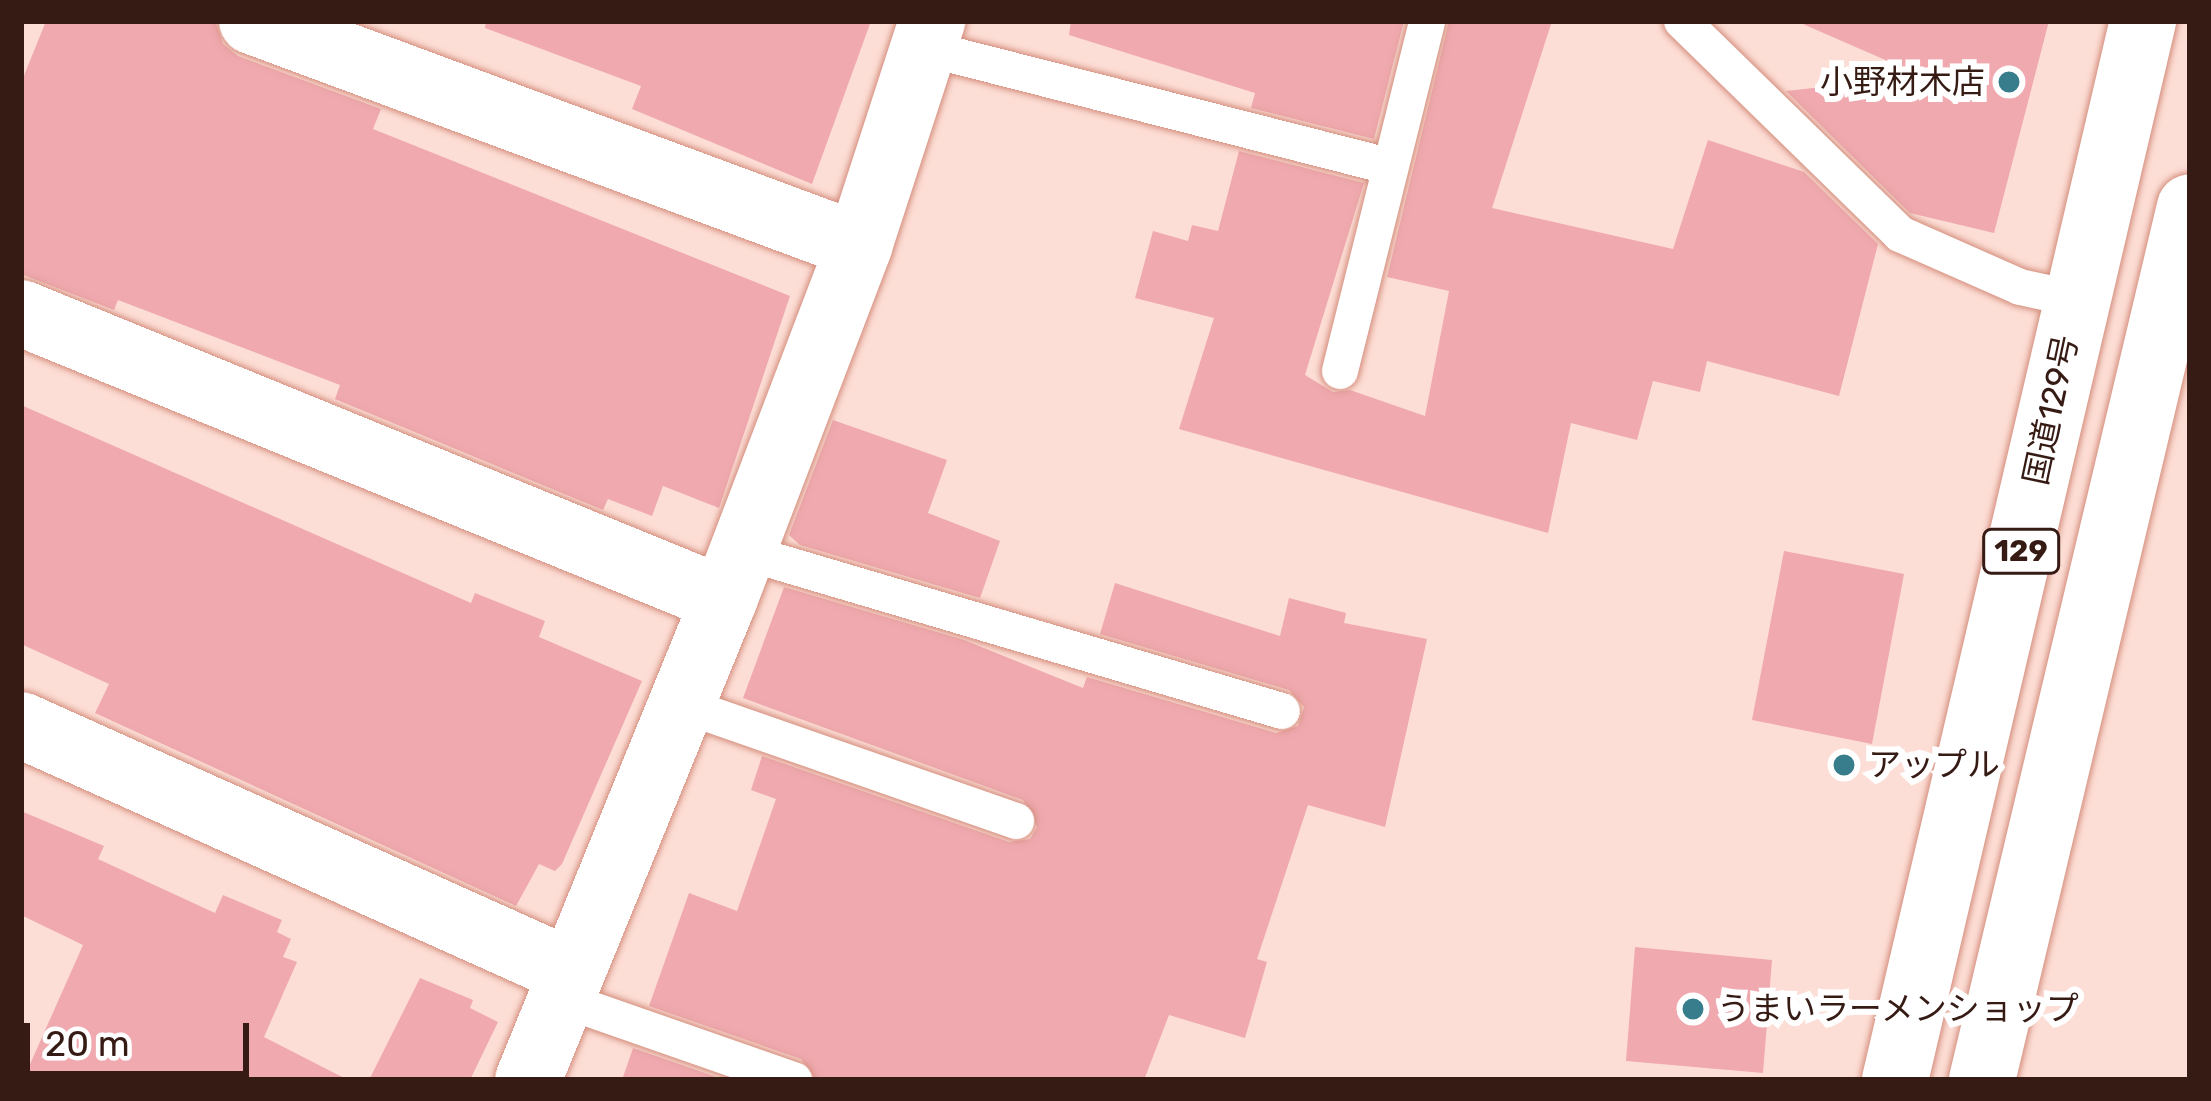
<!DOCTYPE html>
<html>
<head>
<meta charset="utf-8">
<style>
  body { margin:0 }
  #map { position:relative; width:2211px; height:1101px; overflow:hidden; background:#fdded6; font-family:Rubik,"Noto Sans JP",sans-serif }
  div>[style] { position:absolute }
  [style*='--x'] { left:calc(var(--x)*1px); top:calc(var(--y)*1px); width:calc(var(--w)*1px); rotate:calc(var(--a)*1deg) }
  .building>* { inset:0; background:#efa9af }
  .roads { filter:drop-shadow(0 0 3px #d48e7d) drop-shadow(0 0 3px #d48e7d) }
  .lane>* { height:36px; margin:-18px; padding:0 18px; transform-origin:18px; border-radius:18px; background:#fff }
  .street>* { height:66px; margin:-33px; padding:0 33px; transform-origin:33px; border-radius:33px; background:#fff }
  .highway>* { height:66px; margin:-33px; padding:0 33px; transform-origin:33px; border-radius:33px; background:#fff }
  .dots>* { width:33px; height:33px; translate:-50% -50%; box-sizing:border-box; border:6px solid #fff; border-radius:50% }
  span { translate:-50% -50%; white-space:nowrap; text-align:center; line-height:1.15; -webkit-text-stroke:12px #fff; paint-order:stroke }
  .shield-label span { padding:3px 9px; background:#fff; border:3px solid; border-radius:9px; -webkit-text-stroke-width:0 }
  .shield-label { font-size:30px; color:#361b15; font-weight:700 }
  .poi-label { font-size:33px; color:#361b15 }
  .right { translate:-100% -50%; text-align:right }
  .left { translate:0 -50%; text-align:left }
  .street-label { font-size:33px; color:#361b15 }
  .frame { position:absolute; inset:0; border:24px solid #361b15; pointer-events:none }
  .scale { position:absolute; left:24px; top:1023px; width:225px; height:54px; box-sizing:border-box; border:6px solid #361b15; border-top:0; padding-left:15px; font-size:36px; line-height:42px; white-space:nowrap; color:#361b15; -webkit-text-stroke:9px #fff; paint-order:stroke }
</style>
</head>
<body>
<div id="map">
  <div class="building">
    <i style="clip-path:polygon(46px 21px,215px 21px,223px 44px,238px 56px,381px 109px,373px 129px,790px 296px,719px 508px,663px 486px,652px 516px,608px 499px,603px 510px,335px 399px,340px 385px,118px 300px,114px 310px,21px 274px,21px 83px)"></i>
    <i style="clip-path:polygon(486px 21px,871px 21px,812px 184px,632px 109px,641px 86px,485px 28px)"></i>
    <i style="clip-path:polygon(1071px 21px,1404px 21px,1374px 139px,1251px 108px,1255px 93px,1069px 35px)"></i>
    <i style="clip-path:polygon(1449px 21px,1552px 21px,1492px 208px,1673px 249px,1708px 140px,1804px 172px,1878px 244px,1839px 396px,1707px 361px,1700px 392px,1653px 381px,1637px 440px,1571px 423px,1548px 533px,1179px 429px,1214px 318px,1135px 298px,1153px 231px,1188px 241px,1192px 225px,1218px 231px,1239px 151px,1364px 183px,1305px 375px,1333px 392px,1350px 390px,1425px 416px,1449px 291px,1387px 277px)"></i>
    <i style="clip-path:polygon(1796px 21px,2049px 21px,1994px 233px,1910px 213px,1786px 91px,1922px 76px)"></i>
    <i style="clip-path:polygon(21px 405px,471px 603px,475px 593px,545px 621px,539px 637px,642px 681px,562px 864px,555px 871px,539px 864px,516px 906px,95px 713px,109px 684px,21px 644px)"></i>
    <i style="clip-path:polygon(833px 420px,947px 460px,928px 513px,1000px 541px,980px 598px,800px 545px,789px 535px)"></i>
    <i style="clip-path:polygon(1784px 551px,1904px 574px,1872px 744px,1752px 720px)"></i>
    <i style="clip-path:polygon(1115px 583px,1280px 636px,1289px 598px,1346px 613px,1344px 623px,1427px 639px,1385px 827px,1308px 805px,1257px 959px,1267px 962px,1245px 1038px,1169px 1015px,1144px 1080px,816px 1080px,801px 1059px,649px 1006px,689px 893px,737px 911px,776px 799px,751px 790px,762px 756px,1009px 842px,1030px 839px,1037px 827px,1023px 800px,743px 698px,784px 587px,964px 640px,1083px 688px,1087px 677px,1276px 733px,1298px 726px,1304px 707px,1289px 690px,1100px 634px)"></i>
    <i style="clip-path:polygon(21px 811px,104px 846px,98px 859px,215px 913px,223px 895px,282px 920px,277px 932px,291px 939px,283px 957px,297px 962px,264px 1037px,348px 1080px,23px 1080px,83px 945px,21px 915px)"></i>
    <i style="clip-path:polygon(1635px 947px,1772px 960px,1763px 1073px,1626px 1061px)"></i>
    <i style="clip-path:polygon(420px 978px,473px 1000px,470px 1008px,498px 1022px,470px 1080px,369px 1080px)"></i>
    <i style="clip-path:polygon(633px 1048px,725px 1080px,622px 1080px)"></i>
  </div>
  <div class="roads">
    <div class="lane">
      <i style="--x:1682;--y:21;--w:305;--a:44.3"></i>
      <i style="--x:1900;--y:234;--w:131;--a:23.8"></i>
      <i style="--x:2020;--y:287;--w:56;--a:12.3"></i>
      <i style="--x:925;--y:48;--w:478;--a:14.3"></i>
      <i style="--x:1340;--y:371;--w:361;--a:-76"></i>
      <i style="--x:741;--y:551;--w:564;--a:16.48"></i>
      <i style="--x:680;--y:704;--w:356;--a:19.2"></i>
      <i style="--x:561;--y:999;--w:247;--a:19.2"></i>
    </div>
    <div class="street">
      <i style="--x:252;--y:21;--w:647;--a:20.34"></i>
      <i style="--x:21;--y:313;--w:759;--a:22.21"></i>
      <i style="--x:21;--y:725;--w:603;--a:24.18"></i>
      <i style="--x:528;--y:1080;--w:518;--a:-67.79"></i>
      <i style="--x:724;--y:600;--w:379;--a:-69.1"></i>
      <i style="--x:859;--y:246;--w:237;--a:-72"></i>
    </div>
    <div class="highway">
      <i style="--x:1895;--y:1080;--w:1088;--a:-76.82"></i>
      <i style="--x:1982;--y:1080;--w:897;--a:-76.6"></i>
    </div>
  </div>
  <div class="dots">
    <i style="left:2009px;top:82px;background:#387d8b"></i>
    <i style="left:1844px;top:765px;background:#387d8b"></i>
    <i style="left:1693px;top:1009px;background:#387d8b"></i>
  </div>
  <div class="shield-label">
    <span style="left:2021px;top:551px">129</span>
  </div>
  <div class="poi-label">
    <span class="right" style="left:1985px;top:82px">小野材木店</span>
    <span class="left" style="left:1868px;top:765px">アップル</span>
    <span class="left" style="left:1717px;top:1009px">うまいラーメンショップ</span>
  </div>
  <div class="street-label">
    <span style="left:2051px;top:410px;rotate:-78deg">国道129号</span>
  </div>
  <div class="frame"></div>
  <div class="scale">20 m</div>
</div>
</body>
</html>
